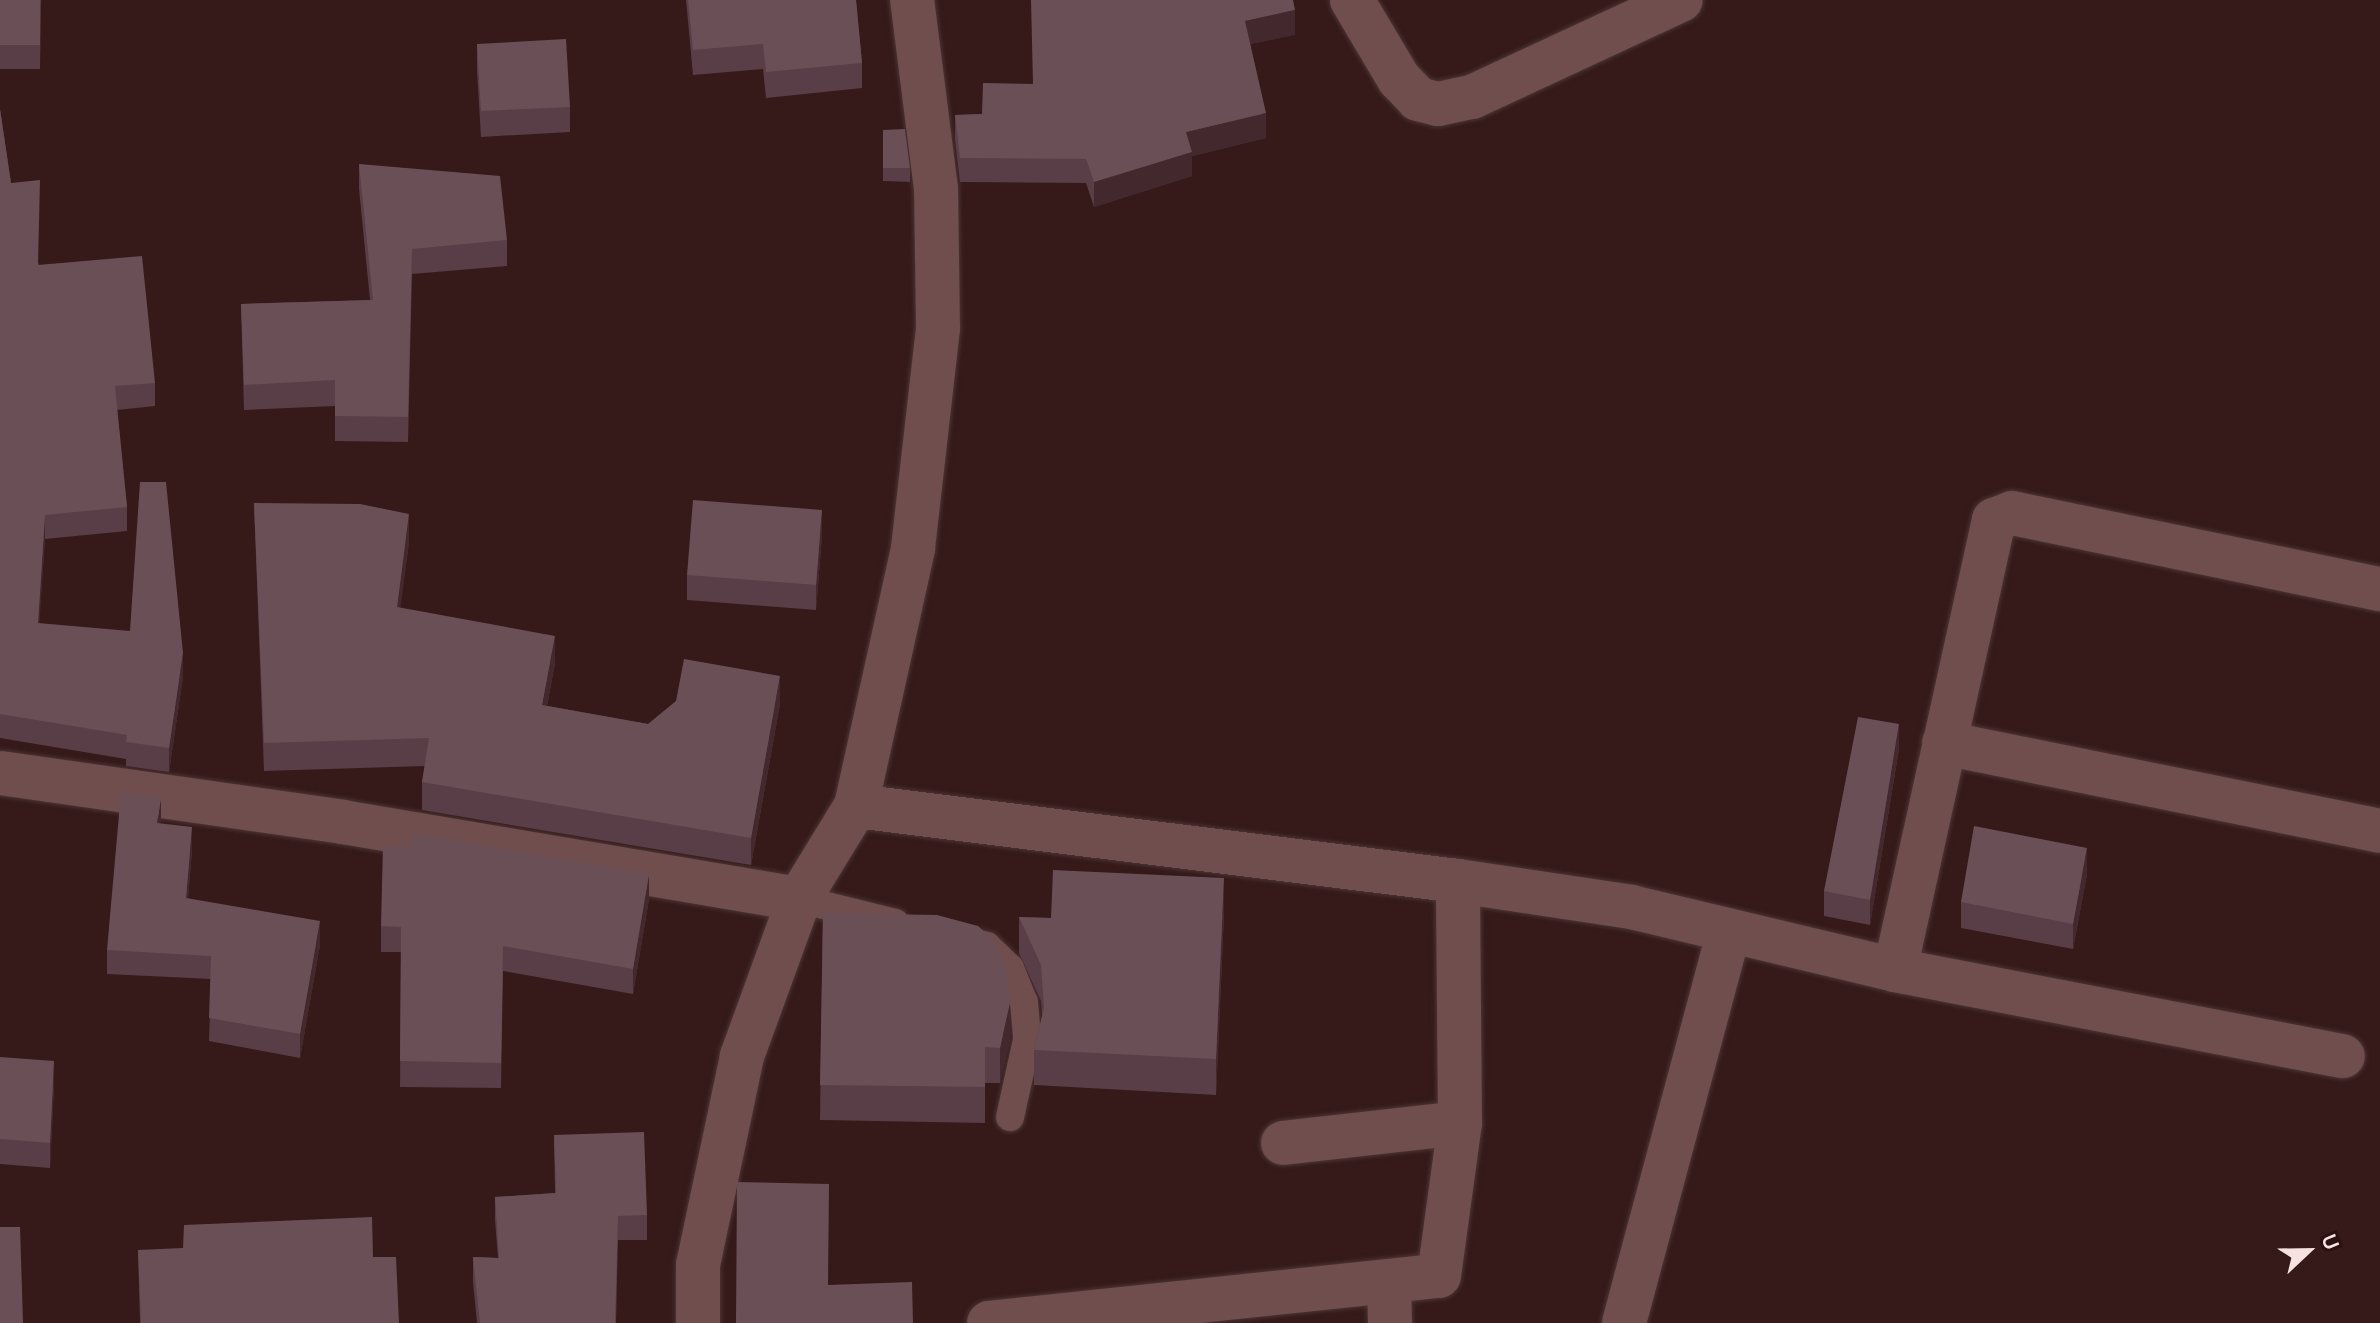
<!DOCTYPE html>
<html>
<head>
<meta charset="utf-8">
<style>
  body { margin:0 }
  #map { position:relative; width:2380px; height:1323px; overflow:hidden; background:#351a19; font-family:Karla,sans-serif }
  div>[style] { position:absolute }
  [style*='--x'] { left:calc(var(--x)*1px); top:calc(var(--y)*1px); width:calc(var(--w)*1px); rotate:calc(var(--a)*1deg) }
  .roads { filter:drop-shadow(0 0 2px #4b3535) drop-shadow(0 0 2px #4b3535) }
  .service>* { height:28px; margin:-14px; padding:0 14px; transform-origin:14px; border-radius:14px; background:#6f4e4d }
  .minor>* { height:44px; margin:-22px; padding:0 22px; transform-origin:22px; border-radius:22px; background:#6f4e4d }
  .tertiary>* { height:44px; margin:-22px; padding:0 22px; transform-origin:22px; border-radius:22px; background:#6f4e4d }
  .wall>* { inset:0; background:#593d47 }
  .shaded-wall>* { inset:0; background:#43282d }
  .building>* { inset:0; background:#6a4f57 }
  span { translate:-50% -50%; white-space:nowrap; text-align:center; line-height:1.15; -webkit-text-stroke:7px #2a1010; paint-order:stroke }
  .north { position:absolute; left:2268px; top:1211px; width:80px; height:80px; -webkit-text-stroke:6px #2a1010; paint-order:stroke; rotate:68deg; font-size:22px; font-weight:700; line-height:32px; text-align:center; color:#f6e2e1 }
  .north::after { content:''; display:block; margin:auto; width:28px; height:36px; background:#f6e2e1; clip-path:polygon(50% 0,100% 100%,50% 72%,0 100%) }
</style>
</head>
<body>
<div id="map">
  <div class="roads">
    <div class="service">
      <i style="--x:799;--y:899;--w:99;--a:14"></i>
      <i style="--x:975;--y:943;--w:12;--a:14"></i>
      <i style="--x:987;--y:946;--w:32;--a:44"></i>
      <i style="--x:1010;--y:968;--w:37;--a:68"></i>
      <i style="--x:1024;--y:1002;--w:38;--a:85"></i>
      <i style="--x:1027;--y:1040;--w:79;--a:102.4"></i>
    </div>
    <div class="minor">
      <i style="--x:1352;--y:0;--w:92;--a:59.3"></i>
      <i style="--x:1399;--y:79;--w:28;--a:46"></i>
      <i style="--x:1418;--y:99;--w:21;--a:14"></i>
      <i style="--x:1438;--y:104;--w:35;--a:-12"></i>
      <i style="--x:1472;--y:97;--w:230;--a:-24.9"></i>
      <i style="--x:1944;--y:743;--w:445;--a:11.4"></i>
      <i style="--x:0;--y:773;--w:346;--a:8.1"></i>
      <i style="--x:343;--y:822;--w:462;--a:9.6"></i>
      <i style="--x:856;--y:806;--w:607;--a:7.1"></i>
      <i style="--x:1458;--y:881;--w:175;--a:8.5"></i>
      <i style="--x:1631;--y:907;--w:271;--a:13.4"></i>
      <i style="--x:1895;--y:970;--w:456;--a:10.9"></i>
      <i style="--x:1895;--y:970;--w:461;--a:-77.6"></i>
      <i style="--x:1994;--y:520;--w:19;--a:-21"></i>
      <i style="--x:2012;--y:513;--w:376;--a:11.7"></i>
      <i style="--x:1283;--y:1143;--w:178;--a:-6.4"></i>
      <i style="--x:1389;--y:1281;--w:42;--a:88.6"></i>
      <i style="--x:989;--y:1323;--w:452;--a:-6"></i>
      <i style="--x:1439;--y:1276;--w:154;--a:-82.2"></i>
      <i style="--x:1460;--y:1123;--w:242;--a:-90.5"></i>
      <i style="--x:1624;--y:1323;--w:405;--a:-75"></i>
    </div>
    <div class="tertiary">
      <i style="--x:698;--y:1323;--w:58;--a:-90"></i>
      <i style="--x:698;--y:1265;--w:214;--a:-78.1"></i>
      <i style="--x:742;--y:1056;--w:167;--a:-70"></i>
      <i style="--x:799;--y:899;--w:109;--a:-58.5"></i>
      <i style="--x:856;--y:806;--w:264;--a:-77.5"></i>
      <i style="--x:913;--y:548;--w:221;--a:-83.5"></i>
      <i style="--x:938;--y:328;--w:139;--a:-90.8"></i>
      <i style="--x:936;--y:189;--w:191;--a:-97.2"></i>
    </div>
  </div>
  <div class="wall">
    <i style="clip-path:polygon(0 0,41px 0,40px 69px,0 69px)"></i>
    <i style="clip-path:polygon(686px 0,856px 0,862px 63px,862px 88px,766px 98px,763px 69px,693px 75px)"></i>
    <i style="clip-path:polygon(1295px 35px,1250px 44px,1266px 138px,1192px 156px,1192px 176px,1094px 207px,1086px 183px,960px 182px,955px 140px,955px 115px,982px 114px,1032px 84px)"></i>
    <i style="clip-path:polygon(477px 44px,570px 107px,570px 132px,481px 137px,477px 70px)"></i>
    <i style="clip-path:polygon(0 109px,11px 183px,39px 265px,155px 383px,155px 406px,117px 410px,127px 507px,127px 531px,45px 539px,39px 623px,183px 677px,169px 772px,126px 766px,126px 759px,0 738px)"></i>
    <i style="clip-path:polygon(883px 130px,910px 168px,910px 182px,883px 181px)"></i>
    <i style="clip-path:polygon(359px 164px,507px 240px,507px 266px,412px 274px,408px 442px,335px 441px,335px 406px,244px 410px,241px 304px,370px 300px,359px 189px)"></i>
    <i style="clip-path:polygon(254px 503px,409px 542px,400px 608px,555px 663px,547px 706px,648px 724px,780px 704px,751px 865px,422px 810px,422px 782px,425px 766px,264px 771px)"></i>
    <i style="clip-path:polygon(822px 535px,816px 610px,687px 600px,687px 575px)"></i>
    <i style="clip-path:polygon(1899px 749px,1870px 925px,1824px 916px,1824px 891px)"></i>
    <i style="clip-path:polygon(161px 824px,192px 851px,188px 898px,320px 945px,300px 1058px,209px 1041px,211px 979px,107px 974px,107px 950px)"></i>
    <i style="clip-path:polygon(2087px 874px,2073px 949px,1961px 928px,1961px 902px)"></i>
    <i style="clip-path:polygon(649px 899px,633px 994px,503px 971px,501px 1088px,400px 1087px,401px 952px,381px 952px,381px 926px)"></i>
    <i style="clip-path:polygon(823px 913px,1010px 1039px,1000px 1083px,985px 1083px,985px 1123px,820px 1120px)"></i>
    <i style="clip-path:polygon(1224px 914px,1216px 1095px,1034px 1085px,1034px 1050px,1042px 1016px,1041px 1001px,1019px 953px,1019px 917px,1051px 918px)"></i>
    <i style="clip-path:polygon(0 1057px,54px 1086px,50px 1168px,0 1164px)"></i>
    <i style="clip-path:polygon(554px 1135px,647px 1215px,647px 1240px,618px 1240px,616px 1323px,477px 1323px,473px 1282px,473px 1257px,498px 1258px,495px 1221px,495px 1197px,555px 1193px)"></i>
    <i style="clip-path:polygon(138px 1250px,373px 1257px,399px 1323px,140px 1323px)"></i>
  </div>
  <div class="shaded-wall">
    <i style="clip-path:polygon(1295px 10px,1295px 35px,1245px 45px,1245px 21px)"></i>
    <i style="clip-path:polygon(1266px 113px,1266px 138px,1192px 156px,1192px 176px,1094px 207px,1094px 182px,1186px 132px)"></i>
    <i style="clip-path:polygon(822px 510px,822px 535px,816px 610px,816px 585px)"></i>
    <i style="clip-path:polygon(409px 514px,409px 542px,397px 635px,397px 607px)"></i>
    <i style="clip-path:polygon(45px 515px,45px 539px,38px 647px,38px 623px)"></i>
    <i style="clip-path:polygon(555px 636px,555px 663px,542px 732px,542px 705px)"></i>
    <i style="clip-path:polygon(183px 653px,183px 677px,169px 772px,169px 748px)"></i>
    <i style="clip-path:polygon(780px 676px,780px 704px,751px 865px,751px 838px)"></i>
    <i style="clip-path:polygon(1899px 724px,1899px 749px,1870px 925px,1870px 900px)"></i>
    <i style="clip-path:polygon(161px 798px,161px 821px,157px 847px,157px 823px)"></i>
    <i style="clip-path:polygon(192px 827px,192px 851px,186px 922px,186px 898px)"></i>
    <i style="clip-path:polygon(2087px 848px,2087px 874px,2073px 949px,2073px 924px)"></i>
    <i style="clip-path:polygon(649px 874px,649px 899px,633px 994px,633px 969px)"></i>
    <i style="clip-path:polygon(1224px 878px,1224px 914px,1216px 1095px,1216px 1059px)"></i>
    <i style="clip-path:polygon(320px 921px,320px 945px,300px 1058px,300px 1034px)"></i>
    <i style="clip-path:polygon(1010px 1003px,1010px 1039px,1000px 1083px,1000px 1048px)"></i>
    <i style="clip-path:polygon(54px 1061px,54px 1086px,50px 1168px,50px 1143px)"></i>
  </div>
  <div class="building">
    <i style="clip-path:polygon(0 0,40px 0,40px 45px,0 45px)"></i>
    <i style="clip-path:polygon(688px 0,856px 0,862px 63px,766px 72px,763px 44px,693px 50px)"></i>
    <i style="clip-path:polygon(1031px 0,1293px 0,1295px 10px,1245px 21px,1266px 113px,1186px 132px,1192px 152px,1094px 182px,1086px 159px,960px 158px,955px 115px,982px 114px,983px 83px,1033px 84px)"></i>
    <i style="clip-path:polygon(566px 39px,570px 107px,481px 111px,477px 44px)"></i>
    <i style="clip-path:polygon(0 109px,11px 183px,40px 180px,38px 265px,142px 256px,155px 383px,115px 386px,127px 507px,45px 515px,38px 623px,130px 631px,140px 482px,166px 482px,183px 653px,169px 748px,126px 742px,127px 735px,0 714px)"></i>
    <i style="clip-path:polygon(905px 129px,910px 168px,883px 168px,883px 130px)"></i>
    <i style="clip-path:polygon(359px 164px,500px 176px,507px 240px,412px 249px,408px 417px,335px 416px,335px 380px,244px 385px,241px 304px,373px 300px)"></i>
    <i style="clip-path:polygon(693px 500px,822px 510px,816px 585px,687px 575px)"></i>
    <i style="clip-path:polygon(254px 503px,360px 504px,409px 514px,397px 607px,555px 636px,542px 705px,648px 724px,676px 701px,684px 659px,780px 676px,751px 838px,422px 782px,429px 738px,264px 743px)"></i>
    <i style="clip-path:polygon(1858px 717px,1899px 724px,1870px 900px,1824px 891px)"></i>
    <i style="clip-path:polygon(121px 792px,161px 798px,157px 823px,192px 827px,186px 898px,320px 921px,300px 1034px,209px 1018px,211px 956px,107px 950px)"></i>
    <i style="clip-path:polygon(1974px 826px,2087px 848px,2073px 924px,1961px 902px)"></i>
    <i style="clip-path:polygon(413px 834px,649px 874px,633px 969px,503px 946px,501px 1063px,400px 1061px,401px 927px,381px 926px,383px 846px,411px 847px)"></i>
    <i style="clip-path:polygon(1053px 870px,1224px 878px,1216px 1059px,1034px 1050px,1044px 1008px,1041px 965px,1019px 917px,1051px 918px)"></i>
    <i style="clip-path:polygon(823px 913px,937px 915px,978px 926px,996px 942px,1007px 971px,1010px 1003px,1000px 1048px,985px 1047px,985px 1087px,820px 1085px)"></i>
    <i style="clip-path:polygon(0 1057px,54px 1061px,50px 1143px,0 1139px)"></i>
    <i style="clip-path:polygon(644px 1132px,647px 1215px,618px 1216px,615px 1323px,480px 1323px,473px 1257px,499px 1258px,495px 1197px,556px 1193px,554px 1135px)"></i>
    <i style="clip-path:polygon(737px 1182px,829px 1184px,828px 1285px,912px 1282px,913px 1323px,736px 1323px)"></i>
    <i style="clip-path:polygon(372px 1217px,373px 1257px,396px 1257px,399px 1323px,141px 1323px,138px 1250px,183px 1248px,184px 1225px)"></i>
    <i style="clip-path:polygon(0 1227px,20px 1227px,23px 1323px,0 1323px)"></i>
  </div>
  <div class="north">U</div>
</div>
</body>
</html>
